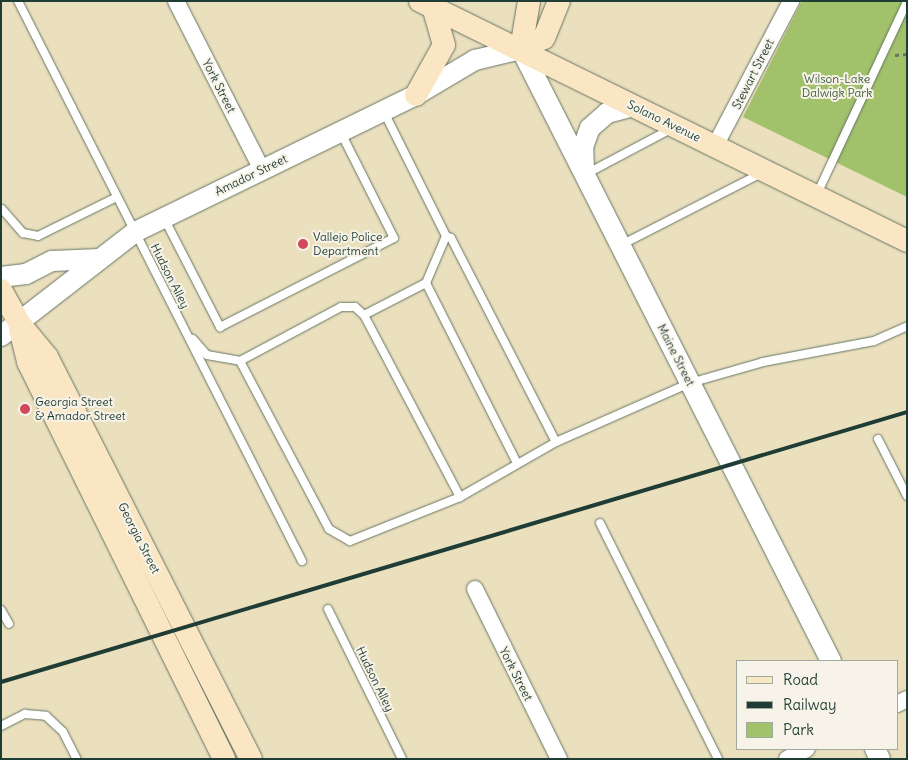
<!DOCTYPE html>
<html>
<head>
<meta charset="utf-8">
<style>
  body { margin:0 }
  #map { position:relative; width:908px; height:760px; overflow:hidden; background:#ebe0be; font-family:Delius,sans-serif }
  div>[style] { position:absolute }
  [style*='--x'] { left:calc(var(--x)*1px); top:calc(var(--y)*1px); width:calc(var(--w)*1px); rotate:calc(var(--a)*1deg) }
  .green>* { inset:0; background:#a1c16a }
  .path>* { height:3px; margin-top:-1.5px; transform-origin:0; background:repeating-linear-gradient(90deg,#667664 0 4px,transparent 0 8px) }
  .roads { filter:drop-shadow(0 0 1px #667664) drop-shadow(0 0 1px #667664) }
  .service>* { height:8px; margin:-4px; padding:0 4px; transform-origin:4px; border-radius:4px; background:#fff }
  .minor>* { height:16px; margin:-8px; padding:0 8px; transform-origin:8px; border-radius:8px; background:#fff }
  .tertiary>* { height:20px; margin:-10px; padding:0 10px; transform-origin:10px; border-radius:10px; background:#fff }
  .secondary>* { height:22px; margin:-11px; padding:0 11px; transform-origin:11px; border-radius:11px; background:#fbe6c4 }
  .rail>* { height:4px; margin:-2px; padding:0 2px; transform-origin:2px; border-radius:2px; background:#1f3d34 }
  .dots>* { width:14px; height:14px; translate:-50% -50%; box-sizing:border-box; border:2px solid #f7f3e8; border-radius:50% }
  span { translate:-50% -50%; white-space:nowrap; text-align:center; line-height:1.15; -webkit-text-stroke:4px #f7f3e8; paint-order:stroke }
  .street-label { font-size:12px; color:#1f3d34 }
  .park-label { font-size:12px; color:#405e42 }
  .poi-label { font-size:12px; color:#1f3d34 }
  .left { translate:0 -50%; text-align:left }
  .frame { position:absolute; inset:0; border:2px solid #1f3d34; pointer-events:none }
  .legend { position:absolute; left:736px; top:660px; width:162px; height:90px; box-sizing:border-box; background:#f7f3e8; border:1px solid #a1aaa0; margin:0; padding:6px 9px; list-style:none; font-size:15px; color:#1f3d34 }
  .legend li { display:flex; align-items:center; gap:10px; height:25px }
  .legend b { width:25px; border:1px solid #a1aaa0 }
</style>
</head>
<body>
<div id="map">
  <div class="green">
    <i style="clip-path:polygon(802px 1px,907px 1px,907px 197px,743px 117px)"></i>
  </div>
  <div class="path">
    <i style="--x:895;--y:55;--w:12;--a:-5"></i>
  </div>
  <div class="roads">
    <div class="service">
      <i style="--x:18;--y:1;--w:628;--a:63.11"></i>
      <i style="--x:384;--y:112;--w:139;--a:63.4"></i>
      <i style="--x:586;--y:174;--w:96;--a:-27.9"></i>
      <i style="--x:817;--y:194;--w:212;--a:-64.9"></i>
      <i style="--x:2;--y:209;--w:32;--a:49"></i>
      <i style="--x:23;--y:233;--w:15;--a:11"></i>
      <i style="--x:38;--y:236;--w:88;--a:-26.3"></i>
      <i style="--x:164;--y:218;--w:123;--a:62.8"></i>
      <i style="--x:220;--y:327;--w:195;--a:-27.1"></i>
      <i style="--x:394;--y:238;--w:118;--a:-116.8"></i>
      <i style="--x:621;--y:245;--w:158;--a:-27.1"></i>
      <i style="--x:426;--y:283;--w:51;--a:-66.9"></i>
      <i style="--x:446;--y:236;--w:5;--a:22"></i>
      <i style="--x:451;--y:238;--w:229;--a:62.8"></i>
      <i style="--x:364;--y:315;--w:206;--a:62.2"></i>
      <i style="--x:193;--y:339;--w:21;--a:49"></i>
      <i style="--x:207;--y:355;--w:34;--a:10"></i>
      <i style="--x:240;--y:361;--w:115;--a:-28.1"></i>
      <i style="--x:341;--y:307;--w:14;--a:0"></i>
      <i style="--x:355;--y:307;--w:12;--a:42"></i>
      <i style="--x:364;--y:315;--w:70;--a:-27.3"></i>
      <i style="--x:426;--y:283;--w:202;--a:63.2"></i>
      <i style="--x:240;--y:361;--w:190;--a:62.1"></i>
      <i style="--x:329;--y:529;--w:24;--a:30"></i>
      <i style="--x:350;--y:541;--w:118;--a:-21.8"></i>
      <i style="--x:460;--y:497;--w:111;--a:-29.8"></i>
      <i style="--x:556;--y:442;--w:146;--a:-23.8"></i>
      <i style="--x:690;--y:383;--w:76;--a:-16"></i>
      <i style="--x:763;--y:362;--w:113;--a:-10.7"></i>
      <i style="--x:874;--y:341;--w:36;--a:-24"></i>
      <i style="--x:878;--y:439;--w:64;--a:63"></i>
      <i style="--x:600;--y:523;--w:264;--a:63.4"></i>
      <i style="--x:328;--y:609;--w:167;--a:63.7"></i>
      <i style="--x:1;--y:610;--w:16;--a:60"></i>
      <i style="--x:1;--y:726;--w:27;--a:-27"></i>
      <i style="--x:25;--y:714;--w:21;--a:5"></i>
      <i style="--x:46;--y:716;--w:23;--a:43"></i>
      <i style="--x:63;--y:732;--w:30;--a:63"></i>
    </div>
    <div class="minor">
      <i style="--x:176;--y:1;--w:190;--a:63"></i>
      <i style="--x:715;--y:146;--w:164;--a:-62.3"></i>
      <i style="--x:475;--y:589;--w:190;--a:63.7"></i>
      <i style="--x:897;--y:704;--w:11;--a:-27"></i>
      <i style="--x:787;--y:759;--w:22;--a:-27"></i>
    </div>
    <div class="tertiary">
      <i style="--x:584;--y:170;--w:23;--a:-92"></i>
      <i style="--x:583;--y:147;--w:20;--a:-70"></i>
      <i style="--x:590;--y:128;--w:23;--a:-41"></i>
      <i style="--x:607;--y:113;--w:28;--a:-15"></i>
      <i style="--x:1;--y:277;--w:25;--a:-7"></i>
      <i style="--x:26;--y:274;--w:29;--a:-27"></i>
      <i style="--x:52;--y:261;--w:47;--a:-2.4"></i>
      <i style="--x:1;--y:336;--w:170;--a:-37.8"></i>
      <i style="--x:135;--y:232;--w:313;--a:-26"></i>
      <i style="--x:416;--y:95;--w:69;--a:-30.7"></i>
      <i style="--x:475;--y:60;--w:47;--a:-13.4"></i>
      <i style="--x:521;--y:49;--w:686;--a:63.14"></i>
      <i style="--x:875;--y:749;--w:11;--a:63"></i>
    </div>
    <div class="secondary">
      <i style="--x:420;--y:1;--w:543;--a:26.23"></i>
      <i style="--x:521;--y:49;--w:25;--a:-26"></i>
      <i style="--x:544;--y:38;--w:40;--a:-68"></i>
      <i style="--x:521;--y:49;--w:49;--a:-80.5"></i>
      <i style="--x:416;--y:95;--w:57;--a:-60.8"></i>
      <i style="--x:444;--y:45;--w:40;--a:-106"></i>
      <i style="--x:1;--y:290;--w:38;--a:61"></i>
      <i style="--x:19;--y:323;--w:44;--a:50.5"></i>
      <i style="--x:47;--y:357;--w:451;--a:63.1"></i>
      <i style="--x:20;--y:329;--w:34;--a:76"></i>
      <i style="--x:28;--y:362;--w:443;--a:63.7"></i>
    </div>
  </div>
  <div class="rail">
    <i style="--x:1;--y:682;--w:945;--a:-16.59"></i>
  </div>
  <div class="dots">
    <i style="left:303px;top:244px;background:#d1495b"></i>
    <i style="left:25px;top:409px;background:#d1495b"></i>
  </div>
  <div class="street-label">
    <span style="left:753px;top:74px;rotate:-63deg">Stewart Street</span>
    <span style="left:219px;top:86px;rotate:63deg">York Street</span>
    <span style="left:664px;top:121px;rotate:26deg">Solano Avenue</span>
    <span style="left:251px;top:175px;rotate:-26deg">Amador Street</span>
    <span style="left:170px;top:276px;rotate:63deg">Hudson Alley</span>
    <span style="left:676px;top:355px;rotate:63deg">Maine Street</span>
    <span style="left:139px;top:538px;rotate:63deg">Georgia Street</span>
    <span style="left:516px;top:674px;rotate:63deg">York Street</span>
    <span style="left:375px;top:679px;rotate:64deg">Hudson Alley</span>
  </div>
  <div class="park-label">
    <span style="left:837px;top:86px">Wilson-Lake<br>Dalwigk Park</span>
  </div>
  <div class="poi-label">
    <span class="left" style="left:313px;top:244px">Vallejo Police<br>Department</span>
    <span class="left" style="left:35px;top:409px">Georgia Street<br>&amp; Amador Street</span>
  </div>
  <div class="frame"></div>
  <ul class="legend">
  <li><b style="height:6px;background:#fbe6c4"></b>Road</li>
  <li><b style="height:6px;background:#1f3d34"></b>Railway</li>
  <li><b style="height:14px;background:#a1c16a"></b>Park</li>
  </ul>
</div>
</body>
</html>
